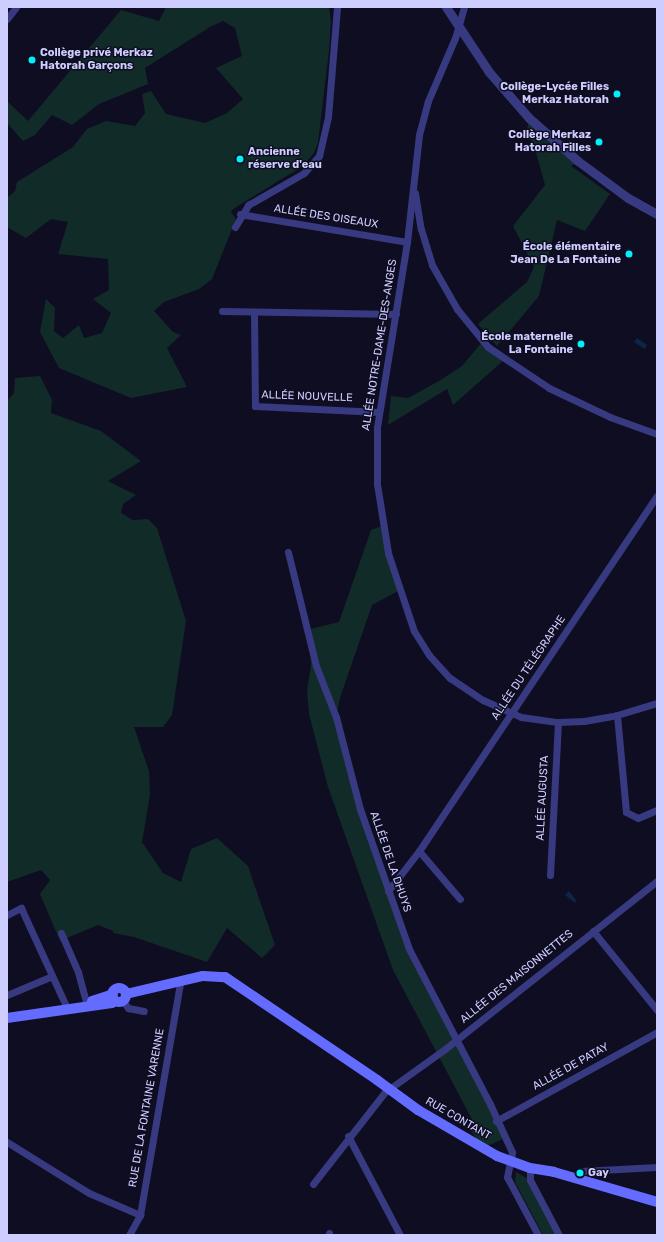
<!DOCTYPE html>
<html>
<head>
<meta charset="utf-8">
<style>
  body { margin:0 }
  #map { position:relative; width:664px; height:1242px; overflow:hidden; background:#0f0d21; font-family:Rubik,sans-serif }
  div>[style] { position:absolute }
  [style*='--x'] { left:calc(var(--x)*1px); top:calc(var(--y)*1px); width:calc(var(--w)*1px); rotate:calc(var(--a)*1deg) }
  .green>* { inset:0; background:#102b28 }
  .water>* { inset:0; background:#0b2646 }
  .minor>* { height:7px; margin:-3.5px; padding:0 3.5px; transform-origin:3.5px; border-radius:3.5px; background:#373a81 }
  .tertiary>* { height:9px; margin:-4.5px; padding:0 4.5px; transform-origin:4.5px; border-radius:4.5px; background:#373a81 }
  .secondary>* { height:10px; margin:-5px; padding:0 5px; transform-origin:5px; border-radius:5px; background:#646cff }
  .secondary>.ring { margin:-5px; padding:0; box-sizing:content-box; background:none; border:10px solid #646cff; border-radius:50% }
  .dots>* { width:11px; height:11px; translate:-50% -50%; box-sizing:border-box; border:2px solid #0f0d21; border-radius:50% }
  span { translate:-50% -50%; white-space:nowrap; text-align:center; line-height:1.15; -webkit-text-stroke:3px #0f0d21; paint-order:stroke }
  .poi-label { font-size:11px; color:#cecdff; font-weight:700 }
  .left { translate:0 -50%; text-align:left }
  .right { translate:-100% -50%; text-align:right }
  .street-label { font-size:11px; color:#cecdff }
  .frame { position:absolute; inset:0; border:8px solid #cecdff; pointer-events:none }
</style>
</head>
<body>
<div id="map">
  <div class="green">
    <i style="clip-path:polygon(166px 7px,329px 7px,331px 22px,329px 51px,318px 143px,314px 153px,303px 166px,233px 209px,231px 212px,236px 219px,212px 279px,199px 289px,164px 302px,154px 311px,173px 332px,181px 335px,167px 348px,187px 387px,131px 398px,59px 368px,40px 332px,46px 299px,55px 308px,54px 331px,63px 338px,79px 325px,84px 338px,102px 333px,111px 313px,93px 299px,109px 290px,108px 259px,58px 254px,68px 222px,51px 219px,26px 238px,7px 227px,7px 198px,15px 191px,17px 182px,73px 147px,87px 129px,106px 121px,135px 126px,145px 113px,142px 94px,151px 91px,166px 114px,205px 123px,227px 113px,243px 99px,216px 68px,242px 56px,235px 28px,223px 21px,210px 27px,145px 68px,148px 84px,99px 104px,72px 125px,52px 115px,35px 135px,23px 141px,7px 123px,7px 101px,28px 121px,121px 10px,159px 21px)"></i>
    <i style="clip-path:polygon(529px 118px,578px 162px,571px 166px,610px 194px,585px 231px,557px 220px,539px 296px,497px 346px,478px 324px,527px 282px,534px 267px,513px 226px,545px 185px,533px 142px,526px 136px)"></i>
    <i style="clip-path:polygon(483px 341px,504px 360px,453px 405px,447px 389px,388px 425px,391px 396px,408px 398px,439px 381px,462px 366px)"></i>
    <i style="clip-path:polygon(40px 376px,52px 400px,51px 413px,101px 431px,141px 461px,108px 481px,136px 495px,123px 504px,121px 513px,133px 520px,148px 519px,157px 528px,186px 621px,172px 715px,163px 727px,134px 727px,149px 771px,150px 795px,142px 842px,163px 873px,181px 882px,191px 849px,217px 838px,248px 866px,275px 945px,262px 958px,227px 928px,207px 962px,134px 937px,113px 933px,113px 931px,98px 925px,60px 941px,40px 894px,50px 880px,41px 870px,7px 882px,7px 401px,14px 393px,15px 378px)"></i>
    <i style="clip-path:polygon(382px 526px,400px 590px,372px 605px,340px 698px,336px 717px,352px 783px,409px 949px,505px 1138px,483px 1148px,469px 1128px,475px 1125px,393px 970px,328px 787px,309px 714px,307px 690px,311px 666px,310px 629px,339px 622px,371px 530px)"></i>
    <i style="clip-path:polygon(516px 1172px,530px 1180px,559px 1235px,543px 1235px,515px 1182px)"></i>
  </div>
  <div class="water">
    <i style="clip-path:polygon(637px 338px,647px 345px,645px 349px,634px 342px)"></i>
    <i style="clip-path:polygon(569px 891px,576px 900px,575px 903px,565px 895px)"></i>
  </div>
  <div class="minor">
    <i style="--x:464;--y:7;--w:32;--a:106"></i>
    <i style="--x:455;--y:38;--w:69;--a:113.2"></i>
    <i style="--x:428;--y:101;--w:35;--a:105"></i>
    <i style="--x:419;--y:135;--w:108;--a:96.4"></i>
    <i style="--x:407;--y:242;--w:188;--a:99.2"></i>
    <i style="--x:377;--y:428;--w:56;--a:90"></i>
    <i style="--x:377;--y:484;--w:70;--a:80.9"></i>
    <i style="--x:388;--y:553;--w:82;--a:71.6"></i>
    <i style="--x:414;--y:631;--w:28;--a:58"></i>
    <i style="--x:429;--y:655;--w:31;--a:48"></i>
    <i style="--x:450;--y:678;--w:40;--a:34"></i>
    <i style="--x:483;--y:700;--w:42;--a:24.1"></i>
    <i style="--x:521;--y:717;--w:37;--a:8"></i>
    <i style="--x:558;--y:722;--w:26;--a:-2"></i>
    <i style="--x:584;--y:721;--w:34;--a:-10"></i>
    <i style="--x:617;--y:715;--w:42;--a:-16.7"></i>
    <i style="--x:7;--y:19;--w:15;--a:-53"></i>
    <i style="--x:415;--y:193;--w:36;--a:81"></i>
    <i style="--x:421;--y:229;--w:38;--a:73"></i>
    <i style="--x:432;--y:265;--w:51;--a:60.4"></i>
    <i style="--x:457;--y:309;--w:49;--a:50.8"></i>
    <i style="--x:488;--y:347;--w:73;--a:33.9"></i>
    <i style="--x:549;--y:388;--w:68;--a:25.4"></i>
    <i style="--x:610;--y:417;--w:50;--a:19.9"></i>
    <i style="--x:240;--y:214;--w:169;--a:9.5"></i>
    <i style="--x:235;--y:227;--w:26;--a:-59"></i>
    <i style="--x:248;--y:205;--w:64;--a:-29.7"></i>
    <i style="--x:304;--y:173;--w:23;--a:-49"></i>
    <i style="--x:319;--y:156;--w:40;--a:-77"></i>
    <i style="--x:328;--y:117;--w:110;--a:-85.3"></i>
    <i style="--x:222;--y:311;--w:174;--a:1"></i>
    <i style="--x:254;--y:313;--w:93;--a:89.4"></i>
    <i style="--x:255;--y:406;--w:124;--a:2.8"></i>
    <i style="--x:288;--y:552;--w:117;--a:76.2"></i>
    <i style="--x:316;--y:666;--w:55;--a:68.6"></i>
    <i style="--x:336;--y:717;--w:95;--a:75.4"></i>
    <i style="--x:360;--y:809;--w:148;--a:70.7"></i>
    <i style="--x:409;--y:949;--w:175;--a:62.4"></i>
    <i style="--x:490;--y:1104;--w:53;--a:65.4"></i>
    <i style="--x:512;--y:1152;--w:10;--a:96"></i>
    <i style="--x:617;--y:715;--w:97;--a:84.7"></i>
    <i style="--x:626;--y:812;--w:13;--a:27"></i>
    <i style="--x:638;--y:818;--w:21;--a:-23"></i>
    <i style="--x:419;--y:851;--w:63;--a:49.5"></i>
    <i style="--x:550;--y:875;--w:153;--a:-87"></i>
    <i style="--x:388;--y:891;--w:51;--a:-52.2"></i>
    <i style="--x:419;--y:851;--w:427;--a:-56.2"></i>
    <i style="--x:7;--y:915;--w:16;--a:-27"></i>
    <i style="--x:21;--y:908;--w:110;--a:65.3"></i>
    <i style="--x:593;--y:931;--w:102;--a:51"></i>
    <i style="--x:61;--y:933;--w:43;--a:66.4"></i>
    <i style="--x:78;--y:972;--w:31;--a:75"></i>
    <i style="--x:7;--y:995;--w:49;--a:-22.9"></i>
    <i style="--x:123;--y:1001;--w:9;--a:54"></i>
    <i style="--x:128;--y:1008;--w:16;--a:11"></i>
    <i style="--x:496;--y:1121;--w:184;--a:-28.9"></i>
    <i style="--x:348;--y:1136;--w:112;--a:62.3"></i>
    <i style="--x:7;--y:1142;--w:97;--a:31.9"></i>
    <i style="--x:89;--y:1193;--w:56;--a:23.3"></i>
    <i style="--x:510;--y:1162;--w:15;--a:101"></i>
    <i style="--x:507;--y:1177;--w:66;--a:61.9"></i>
    <i style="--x:530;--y:1168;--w:12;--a:90"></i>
    <i style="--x:530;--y:1180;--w:62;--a:62.2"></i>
    <i style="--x:581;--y:1171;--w:76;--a:-3"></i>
    <i style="--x:313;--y:1184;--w:117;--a:-52"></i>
    <i style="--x:385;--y:1092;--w:74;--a:-35.6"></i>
    <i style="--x:445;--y:1049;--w:270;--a:-38.4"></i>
    <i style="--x:129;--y:1235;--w:23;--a:-61"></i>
    <i style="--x:140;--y:1215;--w:235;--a:-80.2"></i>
    <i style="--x:329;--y:1235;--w:2;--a:-90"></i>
  </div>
  <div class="tertiary">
    <i style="--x:446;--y:7;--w:78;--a:56.5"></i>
    <i style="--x:489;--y:72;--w:61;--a:49"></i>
    <i style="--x:529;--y:118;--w:65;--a:41.3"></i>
    <i style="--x:578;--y:161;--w:62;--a:36.5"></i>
    <i style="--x:628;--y:198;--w:33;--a:29"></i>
  </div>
  <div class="secondary">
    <i class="ring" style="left:112px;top:988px;width:4px;height:4px"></i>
    <i style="--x:126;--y:994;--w:79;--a:-13.2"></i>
    <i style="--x:203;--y:976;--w:22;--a:3"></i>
    <i style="--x:225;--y:977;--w:184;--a:34.1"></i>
    <i style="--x:377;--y:1080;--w:51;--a:36.2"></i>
    <i style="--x:418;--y:1110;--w:91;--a:30.2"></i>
    <i style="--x:497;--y:1156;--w:35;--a:20"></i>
    <i style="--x:530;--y:1168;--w:24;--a:9"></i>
    <i style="--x:554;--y:1172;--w:107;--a:16.2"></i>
    <i style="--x:92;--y:1001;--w:22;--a:-18"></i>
    <i style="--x:7;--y:1018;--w:106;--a:-8.1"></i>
    <i style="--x:112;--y:1003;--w:4;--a:-45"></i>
  </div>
  <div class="dots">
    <i style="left:32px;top:60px;background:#00f2f8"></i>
    <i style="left:617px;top:94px;background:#00f2f8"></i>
    <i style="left:599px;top:142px;background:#00f2f8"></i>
    <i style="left:240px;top:159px;background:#00f2f8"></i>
    <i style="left:629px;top:254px;background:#00f2f8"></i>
    <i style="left:581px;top:344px;background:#00f2f8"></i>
    <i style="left:580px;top:1173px;background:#00f2f8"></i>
  </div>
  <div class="poi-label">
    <span class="left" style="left:40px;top:60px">Collège privé Merkaz<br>Hatorah Garçons</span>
    <span class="right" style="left:609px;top:94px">Collège-Lycée Filles<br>Merkaz Hatorah</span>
    <span class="right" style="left:591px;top:142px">Collège Merkaz<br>Hatorah Filles</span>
    <span class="left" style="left:248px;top:159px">Ancienne<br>réserve d'eau</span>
    <span class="right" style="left:621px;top:254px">École élémentaire<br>Jean De La Fontaine</span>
    <span class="right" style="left:573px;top:344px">École maternelle<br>La Fontaine</span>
    <span class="left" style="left:588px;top:1173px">Gay</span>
  </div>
  <div class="street-label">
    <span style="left:326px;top:217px;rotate:9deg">ALLÉE DES OISEAUX</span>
    <span style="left:380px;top:345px;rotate:-81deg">ALLÉE NOTRE-DAME-DES-ANGES</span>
    <span style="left:307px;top:397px;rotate:2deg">ALLÉE NOUVELLE</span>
    <span style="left:529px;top:668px;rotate:-56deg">ALLÉE DU TÉLÉGRAPHE</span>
    <span style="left:543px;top:798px;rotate:-87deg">ALLÉE AUGUSTA</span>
    <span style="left:390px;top:862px;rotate:71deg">ALLÉE DE LA DHUYS</span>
    <span style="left:517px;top:977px;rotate:-39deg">ALLÉE DES MAISONNETTES</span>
    <span style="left:571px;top:1067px;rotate:-29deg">ALLÉE DE PATAY</span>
    <span style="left:147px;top:1108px;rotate:-80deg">RUE DE LA FONTAINE VARENNE</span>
    <span style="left:458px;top:1119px;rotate:30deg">RUE CONTANT</span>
  </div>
  <div class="frame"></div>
</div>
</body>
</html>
